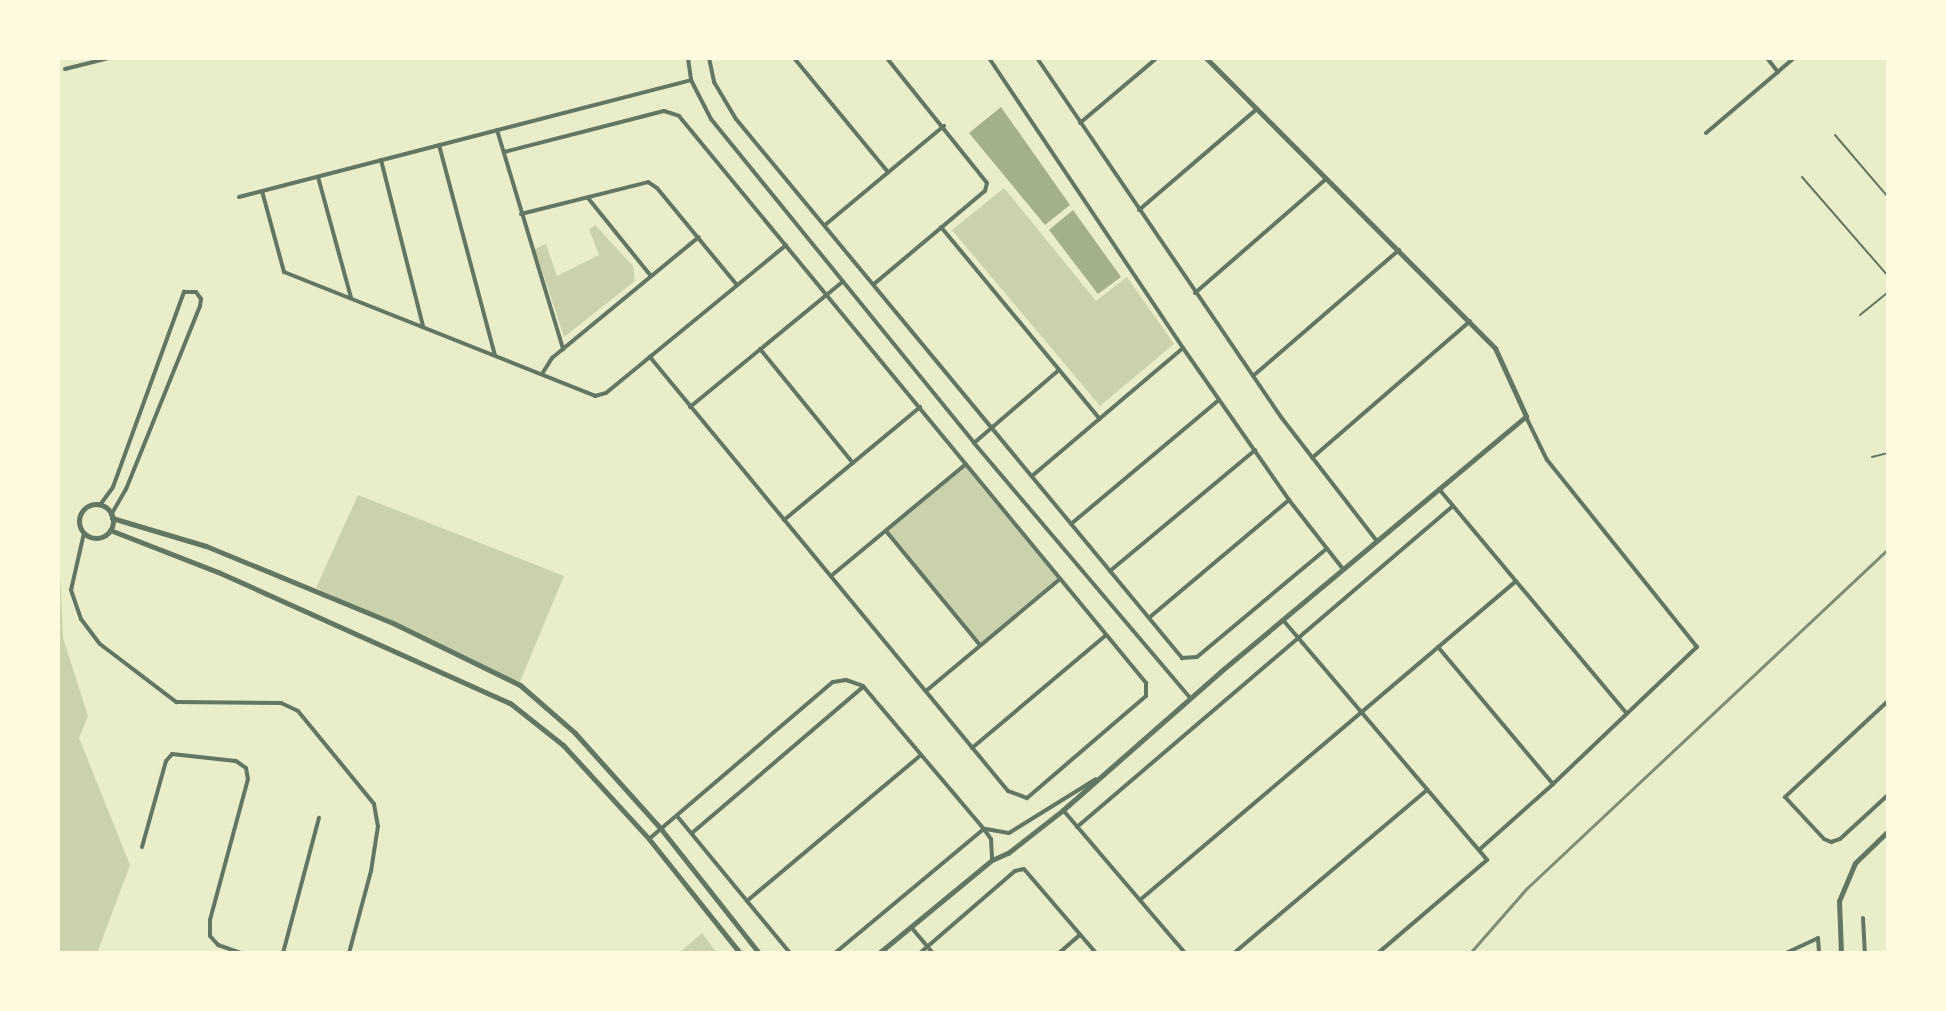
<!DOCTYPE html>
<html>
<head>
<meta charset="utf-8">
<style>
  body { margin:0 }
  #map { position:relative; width:1946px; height:1011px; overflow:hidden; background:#e9edc9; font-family:Cabin,sans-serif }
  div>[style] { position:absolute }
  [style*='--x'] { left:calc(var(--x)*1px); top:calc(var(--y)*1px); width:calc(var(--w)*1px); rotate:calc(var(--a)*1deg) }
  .green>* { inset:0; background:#cad2ad }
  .water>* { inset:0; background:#a3b18a }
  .service>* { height:2px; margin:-1px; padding:0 1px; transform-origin:1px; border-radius:1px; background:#617663 }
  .minor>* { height:4px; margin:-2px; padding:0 2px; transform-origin:2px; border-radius:2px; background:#617663 }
  .tertiary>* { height:5px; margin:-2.5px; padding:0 2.5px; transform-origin:2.5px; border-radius:2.5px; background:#617663 }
  .tertiary>.ring { margin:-2.5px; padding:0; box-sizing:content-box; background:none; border:5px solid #617663; border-radius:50% }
  .rail>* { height:3px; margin:-1.5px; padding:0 1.5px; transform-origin:1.5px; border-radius:1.5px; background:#7c8e77 }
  span { translate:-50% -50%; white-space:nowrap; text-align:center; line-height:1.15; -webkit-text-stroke:6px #fefae0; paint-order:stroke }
  .frame { position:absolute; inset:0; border:60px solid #fefae0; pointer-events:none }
</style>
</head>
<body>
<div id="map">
  <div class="green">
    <i style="clip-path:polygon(1004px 188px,1096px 301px,1127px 277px,1174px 344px,1100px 406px,952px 230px)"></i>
    <i style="clip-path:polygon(595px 225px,633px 266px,635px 281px,564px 337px,535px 249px,546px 244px,557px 276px,599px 255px,589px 229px)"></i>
    <i style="clip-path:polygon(966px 464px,1060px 579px,980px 645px,886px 531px)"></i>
    <i style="clip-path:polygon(358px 495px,564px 576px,519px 684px,316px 588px)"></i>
    <i style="clip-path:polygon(58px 528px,63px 638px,88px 716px,79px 738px,130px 865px,97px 953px,58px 953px)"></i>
    <i style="clip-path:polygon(702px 933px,717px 953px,679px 953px)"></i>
  </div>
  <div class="water">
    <i style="clip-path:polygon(1001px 107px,1070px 205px,1045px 225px,969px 133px)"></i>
    <i style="clip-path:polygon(1073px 210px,1121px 277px,1098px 294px,1049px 230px)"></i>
  </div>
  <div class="service">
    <i style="--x:1835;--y:135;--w:82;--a:49.5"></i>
    <i style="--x:1802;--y:177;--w:131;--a:49"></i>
    <i style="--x:1860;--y:315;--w:36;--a:-39"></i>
    <i style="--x:1872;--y:457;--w:16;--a:-14"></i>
  </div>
  <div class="minor">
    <i style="--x:688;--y:58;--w:22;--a:82"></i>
    <i style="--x:691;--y:80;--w:44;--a:62.9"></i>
    <i style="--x:711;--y:119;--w:417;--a:50.9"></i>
    <i style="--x:974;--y:443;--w:334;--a:49.7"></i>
    <i style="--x:709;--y:58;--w:25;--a:78"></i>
    <i style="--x:714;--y:82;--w:43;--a:59.3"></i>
    <i style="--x:736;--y:119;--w:700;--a:50.39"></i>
    <i style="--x:1182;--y:658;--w:15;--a:-4"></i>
    <i style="--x:1197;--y:657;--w:168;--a:-39.9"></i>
    <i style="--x:794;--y:58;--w:148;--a:50.5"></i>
    <i style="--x:989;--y:58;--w:349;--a:56.2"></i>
    <i style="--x:1183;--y:348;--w:185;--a:55.1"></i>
    <i style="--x:1289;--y:500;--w:88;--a:52"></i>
    <i style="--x:1037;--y:58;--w:434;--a:55.8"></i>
    <i style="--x:1281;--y:417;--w:157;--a:52.3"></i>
    <i style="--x:1767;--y:58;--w:18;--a:52"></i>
    <i style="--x:65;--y:69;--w:45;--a:-14"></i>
    <i style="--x:1080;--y:123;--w:101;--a:-40.2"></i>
    <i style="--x:497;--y:130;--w:229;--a:73.2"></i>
    <i style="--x:1706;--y:133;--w:116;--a:-40.4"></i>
    <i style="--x:439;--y:145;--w:217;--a:75.1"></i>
    <i style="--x:504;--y:152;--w:165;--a:-14.4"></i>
    <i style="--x:664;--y:111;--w:16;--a:18"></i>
    <i style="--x:679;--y:116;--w:735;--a:50.52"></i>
    <i style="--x:1146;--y:683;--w:13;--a:90"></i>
    <i style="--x:1146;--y:696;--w:157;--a:139.4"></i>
    <i style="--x:1027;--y:798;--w:20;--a:-160"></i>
    <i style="--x:1008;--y:791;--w:563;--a:-129.52"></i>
    <i style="--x:381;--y:160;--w:171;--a:75.8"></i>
    <i style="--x:318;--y:177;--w:125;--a:74.7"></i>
    <i style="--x:262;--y:191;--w:84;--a:74.8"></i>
    <i style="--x:284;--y:272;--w:335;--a:21.7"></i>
    <i style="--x:595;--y:396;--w:11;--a:-15"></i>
    <i style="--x:606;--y:393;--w:233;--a:-39.4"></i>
    <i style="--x:239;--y:197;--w:467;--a:-14.5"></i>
    <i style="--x:588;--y:198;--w:100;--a:51.1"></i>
    <i style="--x:1139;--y:210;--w:155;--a:-40.6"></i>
    <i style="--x:521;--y:214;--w:131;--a:-14.1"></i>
    <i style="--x:648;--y:182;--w:11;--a:34"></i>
    <i style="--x:657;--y:188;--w:126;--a:50.5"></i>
    <i style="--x:825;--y:225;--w:155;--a:-39.8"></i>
    <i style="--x:941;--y:227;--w:249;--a:50.4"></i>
    <i style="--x:874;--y:284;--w:145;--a:-40"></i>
    <i style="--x:985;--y:191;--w:8;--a:-76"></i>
    <i style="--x:987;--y:183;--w:160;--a:-128.7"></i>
    <i style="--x:1195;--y:293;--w:174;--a:-41"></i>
    <i style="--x:760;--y:349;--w:147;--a:50.8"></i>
    <i style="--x:542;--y:374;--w:19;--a:-58"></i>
    <i style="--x:552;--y:358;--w:190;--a:-39.5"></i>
    <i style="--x:1253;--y:376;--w:193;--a:-40.8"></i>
    <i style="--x:690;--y:407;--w:197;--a:-39.4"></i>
    <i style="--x:974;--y:443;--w:112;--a:-40.7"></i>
    <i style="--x:1312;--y:458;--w:209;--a:-40.9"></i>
    <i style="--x:1032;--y:476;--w:198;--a:-40.3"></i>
    <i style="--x:1439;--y:489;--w:293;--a:50.1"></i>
    <i style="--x:100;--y:505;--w:22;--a:-54"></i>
    <i style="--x:113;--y:487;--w:208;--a:-70"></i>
    <i style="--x:184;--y:292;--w:12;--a:0"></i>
    <i style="--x:196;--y:292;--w:9;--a:54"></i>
    <i style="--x:201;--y:299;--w:7;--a:98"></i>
    <i style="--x:200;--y:306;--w:197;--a:112"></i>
    <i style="--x:126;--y:489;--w:30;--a:120"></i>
    <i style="--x:784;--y:520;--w:177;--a:-39.7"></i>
    <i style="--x:1071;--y:524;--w:193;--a:-40"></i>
    <i style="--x:886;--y:531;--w:148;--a:50.5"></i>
    <i style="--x:84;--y:533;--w:58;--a:102.8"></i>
    <i style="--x:71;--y:590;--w:31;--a:71"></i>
    <i style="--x:81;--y:619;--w:31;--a:53"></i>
    <i style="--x:100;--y:644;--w:96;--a:37.3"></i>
    <i style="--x:176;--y:702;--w:105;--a:0.5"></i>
    <i style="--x:281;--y:703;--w:19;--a:25"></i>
    <i style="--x:298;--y:711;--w:120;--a:50.7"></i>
    <i style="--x:374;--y:804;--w:22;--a:80"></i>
    <i style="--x:378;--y:826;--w:46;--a:98.8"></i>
    <i style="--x:371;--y:871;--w:85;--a:105"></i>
    <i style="--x:1110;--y:571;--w:189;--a:-39.8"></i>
    <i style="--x:831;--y:576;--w:175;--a:-39.7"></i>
    <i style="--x:1150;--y:617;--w:182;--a:-40.1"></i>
    <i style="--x:1283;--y:620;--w:315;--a:49.6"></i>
    <i style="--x:1487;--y:860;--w:143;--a:139.5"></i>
    <i style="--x:1438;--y:647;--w:179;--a:50"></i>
    <i style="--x:926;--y:691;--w:175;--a:-39.9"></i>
    <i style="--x:1888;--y:701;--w:141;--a:137"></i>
    <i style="--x:1785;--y:797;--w:57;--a:47.1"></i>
    <i style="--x:1824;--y:839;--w:8;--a:23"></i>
    <i style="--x:1831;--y:842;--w:9;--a:-18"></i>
    <i style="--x:1840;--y:839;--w:65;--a:-42.5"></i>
    <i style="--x:972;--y:748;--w:175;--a:-40.1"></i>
    <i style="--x:1063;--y:810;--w:188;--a:49.5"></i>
    <i style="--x:677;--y:816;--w:178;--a:50.5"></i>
    <i style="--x:1077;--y:827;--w:494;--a:-40.5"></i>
    <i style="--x:986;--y:829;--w:23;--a:10"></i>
    <i style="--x:1009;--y:833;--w:102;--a:-31.8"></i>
    <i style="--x:692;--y:833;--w:225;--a:-40.5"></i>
    <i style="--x:649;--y:839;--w:242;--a:-40.5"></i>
    <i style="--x:833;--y:682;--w:13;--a:-9"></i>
    <i style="--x:846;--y:680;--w:18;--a:19"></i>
    <i style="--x:863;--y:686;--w:187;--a:49.8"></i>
    <i style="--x:984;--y:829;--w:12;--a:55"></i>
    <i style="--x:991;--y:839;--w:21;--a:87"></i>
    <i style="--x:142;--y:847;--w:89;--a:-74.4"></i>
    <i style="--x:166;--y:761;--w:9;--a:-49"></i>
    <i style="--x:172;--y:754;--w:64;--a:6.2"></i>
    <i style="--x:236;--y:761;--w:12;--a:35"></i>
    <i style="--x:246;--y:768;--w:11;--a:80"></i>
    <i style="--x:248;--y:779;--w:146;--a:105.1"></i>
    <i style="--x:210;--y:920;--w:16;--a:90"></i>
    <i style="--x:210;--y:936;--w:12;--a:48"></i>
    <i style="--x:218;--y:945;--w:24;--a:19"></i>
    <i style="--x:1479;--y:850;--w:99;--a:-41.7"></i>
    <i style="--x:1553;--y:784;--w:199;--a:-43.6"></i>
    <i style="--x:1697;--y:647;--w:240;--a:-128.7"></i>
    <i style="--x:1547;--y:460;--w:48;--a:-116"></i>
    <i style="--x:1140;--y:900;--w:493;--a:-40.3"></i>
    <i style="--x:747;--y:901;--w:227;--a:-40"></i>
    <i style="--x:1863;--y:918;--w:35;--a:87"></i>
    <i style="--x:911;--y:927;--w:34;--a:50"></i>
    <i style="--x:283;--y:953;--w:140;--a:-75.1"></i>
    <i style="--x:835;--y:953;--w:194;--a:-39.8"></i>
    <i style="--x:920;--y:953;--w:125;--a:-40.8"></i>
    <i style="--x:1015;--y:871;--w:9;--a:-13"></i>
    <i style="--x:1024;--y:869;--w:111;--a:49.4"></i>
    <i style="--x:1059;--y:953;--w:28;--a:-41"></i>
    <i style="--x:1234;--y:953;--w:253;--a:-40.2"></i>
    <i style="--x:1786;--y:953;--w:35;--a:-25"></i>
    <i style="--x:1818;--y:938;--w:15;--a:86"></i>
  </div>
  <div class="tertiary">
    <i class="ring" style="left:79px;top:504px;width:29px;height:29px"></i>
    <i style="--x:112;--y:518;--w:98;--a:16.6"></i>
    <i style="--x:206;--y:546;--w:204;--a:22.4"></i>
    <i style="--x:395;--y:624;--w:139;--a:26"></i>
    <i style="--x:520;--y:685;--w:73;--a:41.1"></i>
    <i style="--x:575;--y:733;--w:129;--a:48.1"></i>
    <i style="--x:661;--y:829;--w:158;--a:51.7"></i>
    <i style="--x:110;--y:530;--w:116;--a:21.3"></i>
    <i style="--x:218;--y:572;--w:320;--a:24.2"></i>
    <i style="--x:510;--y:703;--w:68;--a:38.4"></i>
    <i style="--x:563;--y:745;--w:127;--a:47.5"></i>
    <i style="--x:649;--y:839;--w:146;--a:51.4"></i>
    <i style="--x:879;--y:953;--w:146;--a:-39.5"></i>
    <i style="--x:992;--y:860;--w:17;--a:-24"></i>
    <i style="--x:1008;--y:853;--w:70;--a:-38"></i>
    <i style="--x:1063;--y:810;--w:209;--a:-41.3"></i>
    <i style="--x:1220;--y:672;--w:399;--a:-39.9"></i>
    <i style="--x:1526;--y:416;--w:75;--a:-114.5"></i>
    <i style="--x:1495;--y:348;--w:409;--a:-134.9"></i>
    <i style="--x:1841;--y:953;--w:52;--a:-92.2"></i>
    <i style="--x:1839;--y:901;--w:41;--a:-67.2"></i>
    <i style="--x:1855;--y:863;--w:46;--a:-44.1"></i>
  </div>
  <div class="rail">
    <i style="--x:1470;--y:953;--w:86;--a:-48.8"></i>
    <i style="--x:1527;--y:888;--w:495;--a:-43.2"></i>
  </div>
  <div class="frame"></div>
</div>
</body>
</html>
